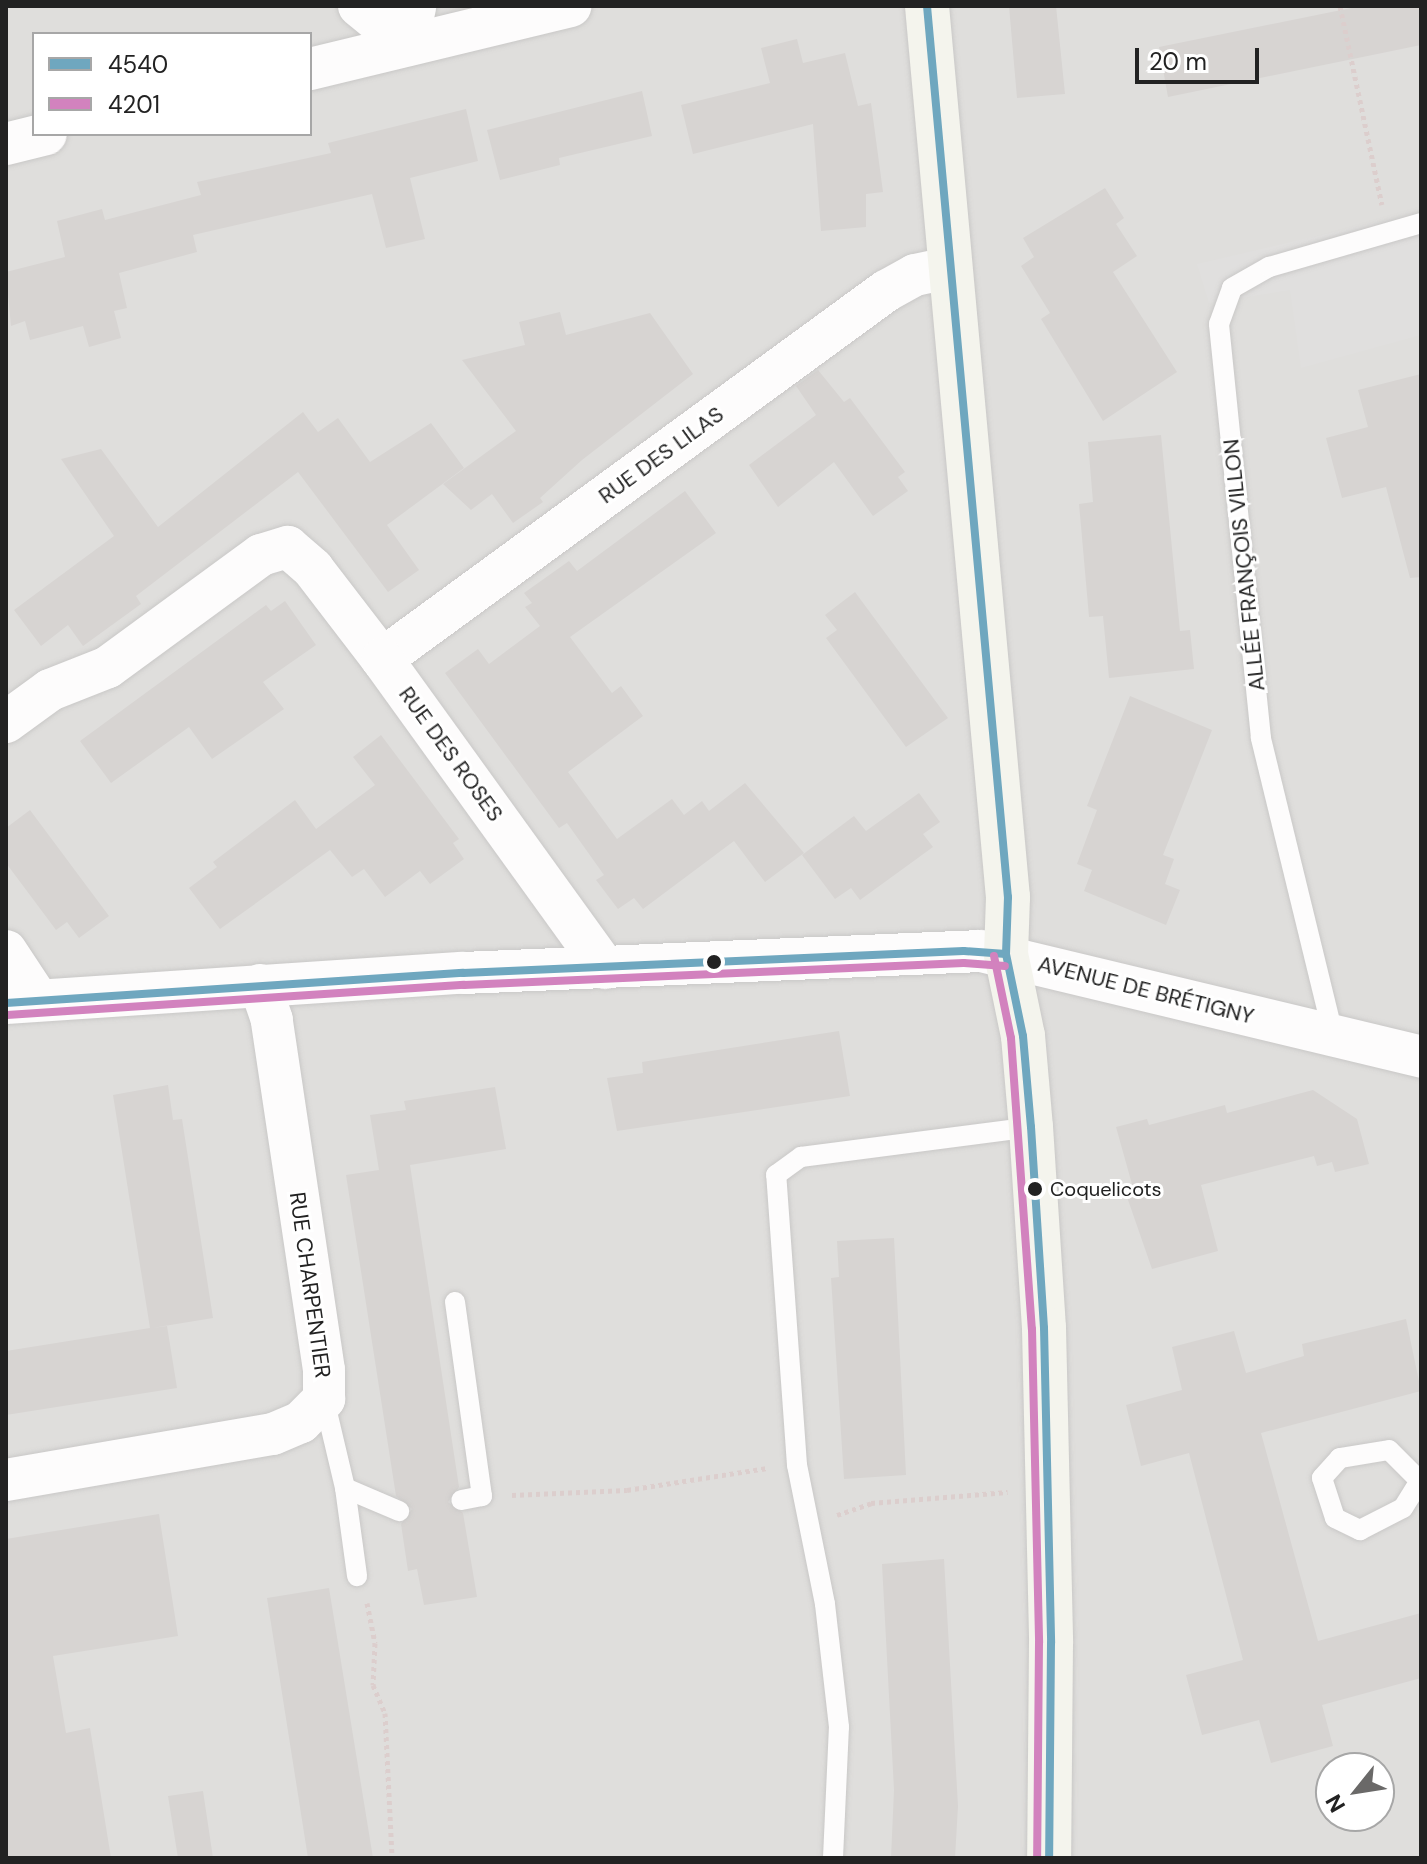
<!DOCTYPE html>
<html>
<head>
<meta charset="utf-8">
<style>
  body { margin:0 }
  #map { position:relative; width:1427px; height:1864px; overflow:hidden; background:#f0eeeb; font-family:"DM Sans",sans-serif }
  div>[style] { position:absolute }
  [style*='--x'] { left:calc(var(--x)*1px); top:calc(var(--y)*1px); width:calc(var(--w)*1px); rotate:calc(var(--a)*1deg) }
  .residential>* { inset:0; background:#dfdedc }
  .parking>* { inset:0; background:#e0dfde }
  .building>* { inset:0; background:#d7d4d2 }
  .path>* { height:5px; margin-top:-2.5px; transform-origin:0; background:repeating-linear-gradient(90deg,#dccecd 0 4px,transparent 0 8px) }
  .roads { filter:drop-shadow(0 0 2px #c9c8c7) drop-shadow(0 0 2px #c9c8c7) }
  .lane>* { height:20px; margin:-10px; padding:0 10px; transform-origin:10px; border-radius:10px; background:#fdfcfc }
  .street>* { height:42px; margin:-21px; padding:0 21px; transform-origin:21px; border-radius:21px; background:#fdfcfc }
  .secondary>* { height:44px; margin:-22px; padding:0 22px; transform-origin:22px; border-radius:22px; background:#f4f4ed }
  .bus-1>* { height:8px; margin:-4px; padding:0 4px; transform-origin:4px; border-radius:4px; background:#6fa7bf }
  .bus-2>* { height:8px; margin:-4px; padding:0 4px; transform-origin:4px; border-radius:4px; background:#d282be }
  .dots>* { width:22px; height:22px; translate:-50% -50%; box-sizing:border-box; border:4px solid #fff; border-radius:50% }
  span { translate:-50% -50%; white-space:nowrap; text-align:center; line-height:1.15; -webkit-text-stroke:6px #fff; paint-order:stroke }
  .bus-label { font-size:20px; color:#222 }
  .left { translate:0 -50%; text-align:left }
  .street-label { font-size:22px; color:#222 }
  .frame { position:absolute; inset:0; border:8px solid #222; pointer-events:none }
  .legend { position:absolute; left:32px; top:32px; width:280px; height:104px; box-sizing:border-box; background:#fff; border:2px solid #a7a7a7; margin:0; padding:10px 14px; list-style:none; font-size:24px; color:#222 }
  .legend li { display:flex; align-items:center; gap:16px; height:40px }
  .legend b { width:40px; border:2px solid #a7a7a7 }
  .north { position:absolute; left:1315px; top:1752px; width:80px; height:80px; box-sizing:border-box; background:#fff; border:2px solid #a7a7a7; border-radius:50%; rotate:240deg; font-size:22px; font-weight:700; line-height:32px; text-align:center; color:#222 }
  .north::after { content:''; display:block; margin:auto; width:28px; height:36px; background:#6a6968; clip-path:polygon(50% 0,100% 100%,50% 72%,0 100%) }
  .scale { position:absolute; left:1135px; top:48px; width:124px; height:36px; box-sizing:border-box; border:4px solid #222; border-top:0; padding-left:10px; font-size:24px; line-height:28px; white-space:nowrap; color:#222; -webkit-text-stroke:6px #fff; paint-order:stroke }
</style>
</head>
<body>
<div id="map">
  <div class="residential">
    <i style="clip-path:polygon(evenodd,6px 6px,1421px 6px,1421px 1858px,6px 1858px,6px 6px,34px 34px,310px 34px,310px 134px,34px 134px,34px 34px,6px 6px,1331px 1768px,1379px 1768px,1379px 1816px,1331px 1816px,1331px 1768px)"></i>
  </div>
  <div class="parking">
    <i style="clip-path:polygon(1421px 212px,1421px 335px,1301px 368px,1290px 290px,1209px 303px,1197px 264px)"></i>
  </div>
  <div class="building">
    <i style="clip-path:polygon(1009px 6px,1056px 6px,1065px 94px,1017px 98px)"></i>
    <i style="clip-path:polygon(1361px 6px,1421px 6px,1421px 45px,1168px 97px,1159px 47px)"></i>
    <i style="clip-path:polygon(797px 39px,803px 63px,845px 53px,858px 106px,871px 103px,883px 192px,866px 194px,866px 227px,821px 231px,813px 124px,693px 154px,681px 105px,770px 83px,761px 48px)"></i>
    <i style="clip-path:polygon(642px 91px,652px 136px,559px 158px,560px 165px,500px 180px,487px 130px)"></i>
    <i style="clip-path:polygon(466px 109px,478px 161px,410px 178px,425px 239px,386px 248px,372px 194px,193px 235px,197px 252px,119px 273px,127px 308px,114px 311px,121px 338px,89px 347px,83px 326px,30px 340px,25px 321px,11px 326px,6px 272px,65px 257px,57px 221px,102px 209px,105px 220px,201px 195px,197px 182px,331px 153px,328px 143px)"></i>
    <i style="clip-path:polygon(1105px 188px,1124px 218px,1116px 224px,1137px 256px,1113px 272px,1177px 372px,1103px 421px,1041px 319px,1050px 313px,1021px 266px,1034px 257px,1023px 238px)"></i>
    <i style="clip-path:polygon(560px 312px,566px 335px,650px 313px,693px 374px,582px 460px,540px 498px,543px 502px,513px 523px,492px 494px,471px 510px,443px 484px,516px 431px,462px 360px,525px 345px,519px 322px)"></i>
    <i style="clip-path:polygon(818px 370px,844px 402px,850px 398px,905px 472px,898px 477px,908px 491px,873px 516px,834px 462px,778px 507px,749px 465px,816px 415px,796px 386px)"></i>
    <i style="clip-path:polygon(1421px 374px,1421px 577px,1410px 578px,1386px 487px,1342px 498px,1326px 438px,1368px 427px,1358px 390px)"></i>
    <i style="clip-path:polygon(303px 412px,318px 432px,338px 418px,370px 462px,431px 423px,464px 468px,387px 525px,419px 570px,388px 592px,298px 472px,136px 596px,141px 604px,83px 646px,68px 625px,41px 646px,14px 610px,114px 536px,61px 459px,101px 449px,158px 527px)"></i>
    <i style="clip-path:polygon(1161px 435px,1180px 631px,1190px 630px,1194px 669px,1109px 678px,1103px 616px,1089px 617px,1081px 526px,1079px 504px,1093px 502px,1088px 442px)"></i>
    <i style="clip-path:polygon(685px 491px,716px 533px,570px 637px,612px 693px,621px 686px,643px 716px,568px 772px,617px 839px,672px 799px,684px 815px,702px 801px,709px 811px,745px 783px,804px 853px,765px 882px,734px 841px,643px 909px,634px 898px,618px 909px,596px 880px,604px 875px,567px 823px,559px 828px,445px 673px,478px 649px,489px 664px,540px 626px,525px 607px,532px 603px,524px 593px,569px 561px,577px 571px)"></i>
    <i style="clip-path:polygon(855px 592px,948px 718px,906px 747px,826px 638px,837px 630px,825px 615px)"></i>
    <i style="clip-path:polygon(285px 601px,316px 645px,263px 682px,284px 709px,212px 759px,189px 727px,111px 783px,80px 741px,266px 605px,271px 611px)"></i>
    <i style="clip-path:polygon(1130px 696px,1212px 730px,1163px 855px,1174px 859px,1165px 884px,1180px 890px,1166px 925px,1084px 891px,1092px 870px,1077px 864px,1097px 810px,1087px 806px)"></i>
    <i style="clip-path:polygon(381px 735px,459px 839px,453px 843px,464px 859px,430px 884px,420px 871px,385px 897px,364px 869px,352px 877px,330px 850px,220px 929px,189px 888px,217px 867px,213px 862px,295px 800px,316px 829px,375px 785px,353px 757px)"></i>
    <i style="clip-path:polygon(919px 793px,940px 822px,923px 834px,933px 847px,860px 900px,851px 888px,835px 899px,802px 855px,854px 816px,866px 831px)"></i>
    <i style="clip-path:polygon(30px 810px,109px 916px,79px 938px,67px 922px,56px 930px,6px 863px,6px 828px)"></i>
    <i style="clip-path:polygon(839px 1031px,850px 1096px,617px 1131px,607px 1078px,643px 1073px,642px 1062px)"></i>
    <i style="clip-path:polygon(168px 1085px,173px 1120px,182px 1119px,213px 1318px,152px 1328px,167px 1326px,177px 1388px,6px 1415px,6px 1351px,150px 1328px,113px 1095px)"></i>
    <i style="clip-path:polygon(495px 1087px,506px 1149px,410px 1165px,459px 1487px,448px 1502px,463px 1513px,477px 1597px,424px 1605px,417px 1569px,408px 1571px,401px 1524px,412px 1509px,396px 1496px,346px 1175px,379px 1170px,370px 1115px,406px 1110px,404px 1101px)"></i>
    <i style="clip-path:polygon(1313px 1090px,1357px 1119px,1369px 1164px,1335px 1172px,1332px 1162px,1317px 1166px,1314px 1156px,1201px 1185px,1218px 1251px,1152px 1269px,1127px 1197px,1135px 1195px,1116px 1127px,1147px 1119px,1149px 1125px,1225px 1105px,1227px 1113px)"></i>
    <i style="clip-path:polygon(894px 1238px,906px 1475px,844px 1479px,831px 1278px,839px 1277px,837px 1241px)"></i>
    <i style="clip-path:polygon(1406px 1319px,1421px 1391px,1261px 1433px,1318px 1641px,1421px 1613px,1421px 1678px,1322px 1705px,1333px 1746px,1271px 1763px,1259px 1720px,1202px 1735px,1186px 1675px,1243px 1660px,1189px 1453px,1141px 1466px,1126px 1405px,1182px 1390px,1172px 1347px,1234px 1331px,1246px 1373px,1304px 1356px,1302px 1344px)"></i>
    <i style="clip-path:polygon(159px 1514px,178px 1636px,53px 1656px,66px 1733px,90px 1728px,111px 1858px,6px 1858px,6px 1539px)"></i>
    <i style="clip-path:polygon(944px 1559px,958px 1806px,955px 1858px,891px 1858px,894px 1790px,882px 1564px)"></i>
    <i style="clip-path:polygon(329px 1588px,373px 1858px,308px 1858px,267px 1598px)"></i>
    <i style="clip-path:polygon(203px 1791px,213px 1858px,178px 1858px,168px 1796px)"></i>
  </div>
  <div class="path">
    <i style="--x:1340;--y:6;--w:203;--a:78.1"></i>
    <i style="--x:512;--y:1495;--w:115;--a:-2.5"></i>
    <i style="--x:627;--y:1490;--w:143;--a:-8.9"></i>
    <i style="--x:837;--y:1515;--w:36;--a:-19"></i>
    <i style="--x:871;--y:1503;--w:137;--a:-4.6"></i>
    <i style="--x:367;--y:1603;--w:41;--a:78.7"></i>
    <i style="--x:375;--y:1643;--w:42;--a:92.7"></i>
    <i style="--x:373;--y:1685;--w:30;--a:67"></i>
    <i style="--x:385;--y:1713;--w:145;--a:87.2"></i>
  </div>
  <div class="roads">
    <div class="lane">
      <i style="--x:1334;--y:1038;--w:309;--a:-103.7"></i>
      <i style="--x:1261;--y:738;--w:416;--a:-95.8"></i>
      <i style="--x:1219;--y:324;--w:38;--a:-70"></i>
      <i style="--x:1232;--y:288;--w:43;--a:-29.6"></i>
      <i style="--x:1269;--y:267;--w:158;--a:-16.1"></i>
      <i style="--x:455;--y:1302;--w:196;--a:82.1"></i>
      <i style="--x:482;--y:1496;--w:21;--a:169"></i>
      <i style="--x:324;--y:1399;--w:91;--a:76.7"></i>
      <i style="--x:345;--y:1488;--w:89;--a:82.2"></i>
      <i style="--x:1419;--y:1480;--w:42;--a:-135"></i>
      <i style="--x:1389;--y:1450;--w:50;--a:170.7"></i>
      <i style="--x:1340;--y:1458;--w:27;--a:132"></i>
      <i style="--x:1322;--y:1478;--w:42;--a:72"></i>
      <i style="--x:1335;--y:1518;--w:28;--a:26"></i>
      <i style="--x:1360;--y:1530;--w:48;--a:-27.1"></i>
      <i style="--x:1403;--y:1508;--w:34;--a:-58"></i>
      <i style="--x:345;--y:1488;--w:59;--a:23.1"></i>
      <i style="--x:833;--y:1858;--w:131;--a:-87.4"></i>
      <i style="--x:839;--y:1727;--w:124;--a:-96.5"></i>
      <i style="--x:825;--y:1604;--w:142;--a:-101.4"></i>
      <i style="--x:797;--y:1465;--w:291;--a:-94.1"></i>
      <i style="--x:776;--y:1175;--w:31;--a:-36"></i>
      <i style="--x:801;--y:1157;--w:232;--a:-7.4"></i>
    </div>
    <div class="street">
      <i style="--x:359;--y:6;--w:62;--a:39.1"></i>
      <i style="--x:407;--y:45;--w:40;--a:-78"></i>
      <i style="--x:310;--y:69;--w:268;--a:-13.6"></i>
      <i style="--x:6;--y:144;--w:41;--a:-14"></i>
      <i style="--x:382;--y:659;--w:624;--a:-36.14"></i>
      <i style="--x:886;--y:291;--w:33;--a:-29"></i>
      <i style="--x:915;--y:275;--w:34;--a:-12"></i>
      <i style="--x:6;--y:722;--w:54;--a:-36"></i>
      <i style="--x:50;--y:690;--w:62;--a:-21.6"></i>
      <i style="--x:108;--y:667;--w:190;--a:-36.2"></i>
      <i style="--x:261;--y:555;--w:28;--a:-17"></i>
      <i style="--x:288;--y:547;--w:33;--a:41"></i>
      <i style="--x:313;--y:569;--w:113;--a:52.5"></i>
      <i style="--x:382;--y:659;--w:381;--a:54.2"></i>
      <i style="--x:6;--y:951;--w:56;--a:56.6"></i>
      <i style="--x:6;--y:1003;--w:458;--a:-3.8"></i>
      <i style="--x:463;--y:973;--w:518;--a:-2.43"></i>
      <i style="--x:981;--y:951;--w:453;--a:13.5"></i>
      <i style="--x:6;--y:1480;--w:271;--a:-9.8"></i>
      <i style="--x:273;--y:1434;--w:30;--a:-23"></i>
      <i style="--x:301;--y:1422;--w:33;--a:-45"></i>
      <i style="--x:324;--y:1399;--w:29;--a:-90"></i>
      <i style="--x:324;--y:1370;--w:354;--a:-98.5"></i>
      <i style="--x:272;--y:1020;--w:37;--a:-109"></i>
    </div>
    <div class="secondary">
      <i style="--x:927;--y:6;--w:895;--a:84.81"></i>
      <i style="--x:1008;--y:897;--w:57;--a:92"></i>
      <i style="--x:1006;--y:954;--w:84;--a:78.3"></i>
      <i style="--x:1023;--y:1036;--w:91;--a:85"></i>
      <i style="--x:1031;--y:1127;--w:201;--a:86.3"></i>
      <i style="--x:1044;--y:1328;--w:315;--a:88.7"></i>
      <i style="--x:1051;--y:1643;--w:215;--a:90.5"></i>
    </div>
  </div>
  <div class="bus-1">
    <i style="--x:927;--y:6;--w:895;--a:84.81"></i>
    <i style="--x:1008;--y:897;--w:57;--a:92"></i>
    <i style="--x:1006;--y:954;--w:84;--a:78.3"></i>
    <i style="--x:1023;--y:1036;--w:91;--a:85"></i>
    <i style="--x:1031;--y:1127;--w:201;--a:86.3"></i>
    <i style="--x:1044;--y:1328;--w:315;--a:88.7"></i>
    <i style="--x:1051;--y:1643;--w:215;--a:90.5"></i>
    <i style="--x:6;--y:1003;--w:458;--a:-3.8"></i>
    <i style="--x:463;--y:973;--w:501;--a:-2.51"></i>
    <i style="--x:964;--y:951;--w:42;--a:4.1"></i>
  </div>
  <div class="bus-2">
    <i style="--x:994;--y:956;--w:84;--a:78.3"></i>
    <i style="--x:1011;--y:1038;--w:292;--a:85.9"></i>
    <i style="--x:1032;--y:1329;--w:314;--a:88.7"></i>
    <i style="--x:1039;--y:1643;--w:215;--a:90.5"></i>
    <i style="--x:7;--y:1015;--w:458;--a:-3.8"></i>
    <i style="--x:464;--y:985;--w:500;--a:-2.52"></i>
    <i style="--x:964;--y:963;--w:41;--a:4.2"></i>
  </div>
  <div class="dots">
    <i style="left:714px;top:962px;background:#222"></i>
    <i style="left:1035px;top:1189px;background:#222"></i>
  </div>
  <div class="bus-label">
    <span class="left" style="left:1050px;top:1189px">Coquelicots</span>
  </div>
  <div class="street-label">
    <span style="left:661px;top:455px;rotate:-36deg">RUE DES LILAS</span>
    <span style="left:1244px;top:565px;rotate:-96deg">ALLÉE FRANÇOIS VILLON</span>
    <span style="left:451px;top:754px;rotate:54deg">RUE DES ROSES</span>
    <span style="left:1146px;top:990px;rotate:14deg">AVENUE DE BRÉTIGNY</span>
    <span style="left:310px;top:1285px;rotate:82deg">RUE CHARPENTIER</span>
  </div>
  <div class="frame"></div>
  <ul class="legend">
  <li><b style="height:10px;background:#6fa7bf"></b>4540</li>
  <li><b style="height:10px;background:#d282be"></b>4201</li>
  </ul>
  <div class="north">N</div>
  <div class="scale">20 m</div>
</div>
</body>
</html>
